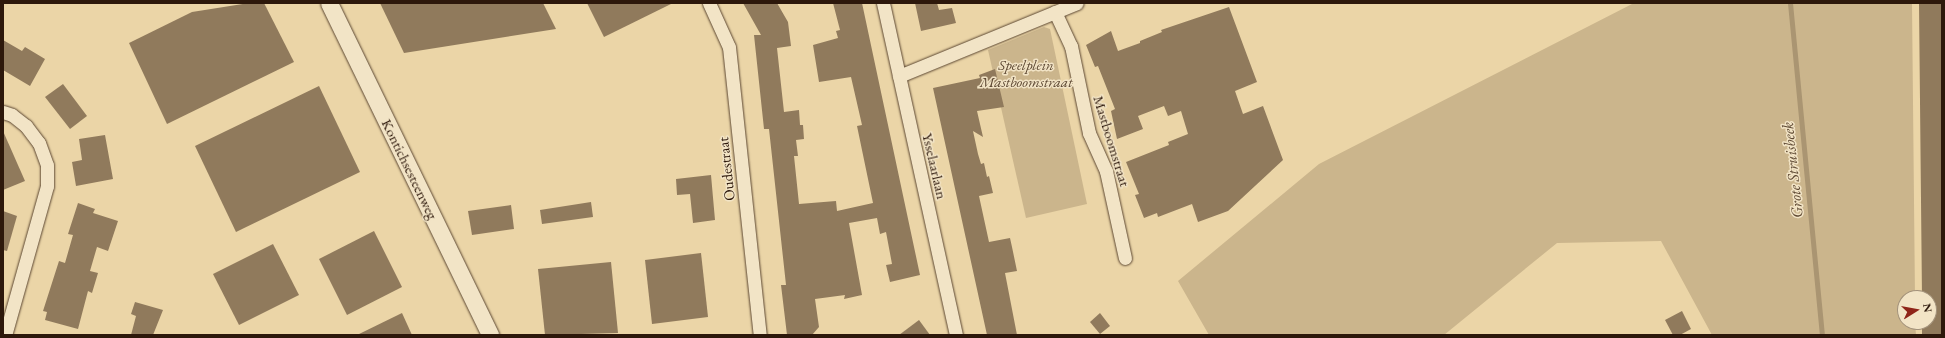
<!DOCTYPE html>
<html>
<head>
<meta charset="utf-8">
<style>
  body { margin:0 }
  #map { position:relative; width:1945px; height:338px; overflow:hidden; background:#ebd5a7; font-family:"EB Garamond",serif }
  div>[style] { position:absolute }
  [style*='--x'] { left:calc(var(--x)*1px); top:calc(var(--y)*1px); width:calc(var(--w)*1px); rotate:calc(var(--a)*1deg) }
  .green>* { inset:0; background:#cbb58c }
  .stream>* { height:5px; margin:-2.5px; padding:0 2.5px; transform-origin:2.5px; border-radius:2.5px; background:#aa9572 }
  .building>* { inset:0; background:#907a5c }
  .roads { filter:drop-shadow(0 0 1px #5c4732) drop-shadow(0 0 1px #5c4732) }
  .minor>* { height:13px; margin:-6.5px; padding:0 6.5px; transform-origin:6.5px; border-radius:6.5px; background:#f2e4c6 }
  .tertiary>* { height:17px; margin:-8.5px; padding:0 8.5px; transform-origin:8.5px; border-radius:8.5px; background:#f2e4c6 }
  span { translate:-50% -50%; white-space:nowrap; text-align:center; line-height:1.15; -webkit-text-stroke:3px #f2e4c6; paint-order:stroke }
  .park-label { font-size:15px; color:#5c4732; font-style:italic }
  .street-label { font-size:15px; color:#2d180b }
  .water-label { font-size:16px; color:#5f4a34; font-style:italic }
  .frame { position:absolute; inset:0; border:4px solid #2d180b; pointer-events:none }
  .north { position:absolute; left:1897px; top:290px; width:40px; height:40px; box-sizing:border-box; background:#f2e4c6; border:1px solid #a3927b; border-radius:50%; rotate:79deg; font-size:11px; font-weight:700; line-height:16px; text-align:center; color:#2d180b }
  .north::after { content:''; display:block; margin:auto; width:14px; height:18px; background:#8f2418; clip-path:polygon(50% 0,100% 100%,50% 72%,0 100%) }
</style>
</head>
<body>
<div id="map">
  <div class="green">
    <i style="clip-path:polygon(1634px 3px,1912px 3px,1915px 298px,1905px 298px,1905px 322px,1915px 322px,1916px 335px,1712px 335px,1661px 241px,1557px 243px,1444px 335px,1209px 335px,1178px 281px,1319px 164px)"></i>
    <i style="clip-path:polygon(1044px 27px,1050px 29px,1087px 204px,1026px 218px,988px 50px)"></i>
  </div>
  <div class="stream">
    <i style="--x:1790;--y:3;--w:334;--a:84.5"></i>
  </div>
  <div class="building">
    <i style="clip-path:polygon(249px 3px,264px 3px,294px 62px,167px 124px,129px 43px,192px 12px)"></i>
    <i style="clip-path:polygon(380px 3px,543px 3px,556px 29px,404px 53px)"></i>
    <i style="clip-path:polygon(587px 3px,673px 3px,604px 37px)"></i>
    <i style="clip-path:polygon(743px 3px,777px 3px,788px 22px,791px 46px,777px 48px,784px 112px,799px 110px,800px 125px,803px 125px,804px 139px,796px 140px,798px 156px,794px 156px,799px 204px,836px 201px,837px 211px,873px 203px,857px 126px,862px 125px,851px 77px,819px 82px,813px 45px,838px 38px,836px 31px,840px 30px,833px 3px,862px 3px,920px 275px,890px 282px,886px 265px,892px 264px,886px 232px,880px 234px,877px 218px,849px 223px,862px 295px,844px 299px,845px 295px,815px 299px,819px 327px,812px 335px,787px 335px,781px 285px,786px 285px,769px 129px,764px 129px,754px 35px,761px 35px)"></i>
    <i style="clip-path:polygon(915px 3px,937px 3px,939px 10px,952px 8px,956px 23px,921px 31px)"></i>
    <i style="clip-path:polygon(1919px 3px,1942px 3px,1942px 335px,1922px 335px,1922px 322px,1929px 322px,1929px 298px,1922px 298px)"></i>
    <i style="clip-path:polygon(1229px 7px,1257px 82px,1235px 91px,1243px 114px,1263px 106px,1283px 160px,1228px 211px,1198px 222px,1192px 204px,1158px 217px,1157px 213px,1144px 218px,1135px 195px,1139px 194px,1126px 162px,1169px 145px,1168px 142px,1188px 134px,1181px 111px,1168px 116px,1164px 106px,1138px 116px,1143px 129px,1117px 139px,1111px 111px,1115px 109px,1098px 66px,1095px 67px,1086px 45px,1111px 31px,1118px 51px,1140px 43px,1140px 41px,1162px 32px,1161px 30px)"></i>
    <i style="clip-path:polygon(3px 40px,22px 51px,25px 47px,45px 59px,30px 86px,3px 70px)"></i>
    <i style="clip-path:polygon(995px 69px,1004px 107px,977px 111px,983px 137px,973px 131px,978px 154px,981px 164px,984px 163px,987px 177px,989px 176px,993px 193px,979px 196px,989px 242px,1010px 238px,1012px 247px,1017px 271px,1005px 273px,1017px 335px,987px 335px,933px 88px,980px 78px,979px 75px)"></i>
    <i style="clip-path:polygon(63px 84px,87px 116px,70px 129px,45px 97px)"></i>
    <i style="clip-path:polygon(319px 86px,360px 172px,236px 232px,195px 146px)"></i>
    <i style="clip-path:polygon(3px 131px,25px 181px,3px 190px)"></i>
    <i style="clip-path:polygon(105px 135px,113px 179px,76px 186px,72px 162px,82px 160px,79px 139px)"></i>
    <i style="clip-path:polygon(711px 175px,715px 220px,693px 223px,690px 194px,677px 195px,676px 179px)"></i>
    <i style="clip-path:polygon(591px 202px,593px 217px,542px 224px,540px 210px)"></i>
    <i style="clip-path:polygon(78px 203px,95px 209px,93px 213px,118px 221px,108px 251px,97px 247px,90px 271px,98px 273px,92px 293px,88px 291px,78px 329px,45px 320px,47px 312px,43px 311px,59px 261px,65px 263px,73px 235px,68px 234px)"></i>
    <i style="clip-path:polygon(511px 205px,514px 229px,472px 235px,468px 211px)"></i>
    <i style="clip-path:polygon(3px 211px,17px 216px,7px 251px,3px 250px)"></i>
    <i style="clip-path:polygon(374px 231px,402px 287px,347px 315px,319px 259px)"></i>
    <i style="clip-path:polygon(273px 244px,299px 295px,239px 325px,213px 274px)"></i>
    <i style="clip-path:polygon(701px 253px,708px 317px,652px 324px,645px 260px)"></i>
    <i style="clip-path:polygon(611px 262px,618px 333px,545px 335px,538px 269px)"></i>
    <i style="clip-path:polygon(135px 302px,163px 310px,153px 335px,131px 335px,136px 316px,131px 314px)"></i>
    <i style="clip-path:polygon(1682px 311px,1691px 329px,1680px 335px,1673px 335px,1665px 320px)"></i>
    <i style="clip-path:polygon(402px 313px,412px 335px,357px 335px)"></i>
    <i style="clip-path:polygon(1100px 313px,1110px 326px,1100px 334px,1090px 322px)"></i>
    <i style="clip-path:polygon(919px 320px,930px 335px,899px 335px)"></i>
  </div>
  <div class="roads">
    <div class="minor">
      <i style="--x:709;--y:3;--w:48;--a:65.6"></i>
      <i style="--x:729;--y:47;--w:290;--a:83.9"></i>
      <i style="--x:883;--y:3;--w:340;--a:77.6"></i>
      <i style="--x:1055;--y:12;--w:38;--a:65"></i>
      <i style="--x:1071;--y:46;--w:89;--a:78.3"></i>
      <i style="--x:1089;--y:133;--w:42;--a:65.9"></i>
      <i style="--x:1106;--y:171;--w:89;--a:77.7"></i>
      <i style="--x:899;--y:76;--w:192;--a:-22.3"></i>
      <i style="--x:3;--y:112;--w:9;--a:18"></i>
      <i style="--x:12;--y:115;--w:18;--a:38"></i>
      <i style="--x:26;--y:126;--w:21;--a:53"></i>
      <i style="--x:39;--y:143;--w:23;--a:70"></i>
      <i style="--x:47;--y:165;--w:21;--a:90"></i>
      <i style="--x:47;--y:186;--w:155;--a:105.7"></i>
    </div>
    <div class="tertiary">
      <i style="--x:329;--y:3;--w:369;--a:64.1"></i>
    </div>
  </div>
  <div class="park-label">
    <span style="left:1026px;top:73px">Speelplein<br>Mastboomstraat</span>
  </div>
  <div class="street-label">
    <span style="left:1112px;top:141px;rotate:73deg">Mastboomstraat</span>
    <span style="left:935px;top:166px;rotate:77deg">Ysselaarlaan</span>
    <span style="left:410px;top:169px;rotate:64deg">Kontichsesteenweg</span>
    <span style="left:726px;top:169px;rotate:-96deg">Oudestraat</span>
  </div>
  <div class="water-label">
    <span style="left:1793px;top:170px;rotate:-96deg">Grote Struisbeek</span>
  </div>
  <div class="frame"></div>
  <div class="north">N</div>
</div>
</body>
</html>
